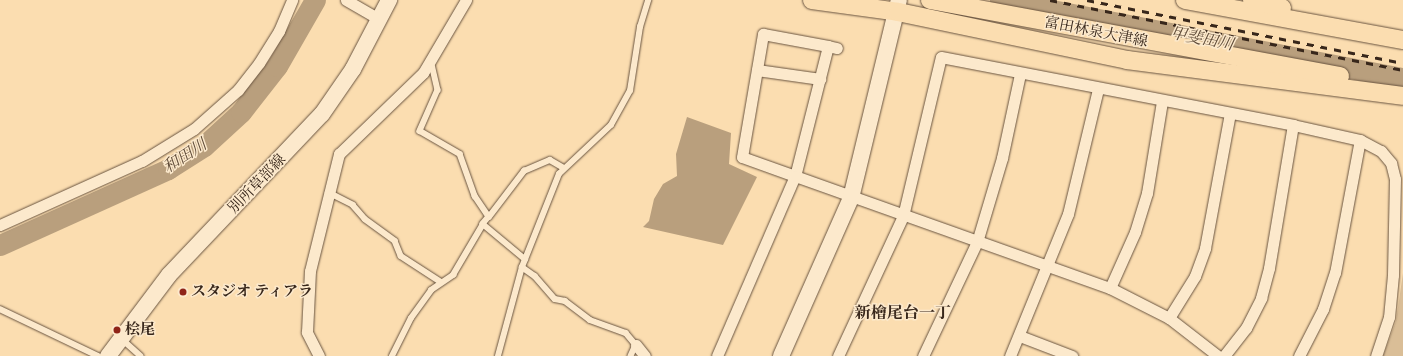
<!DOCTYPE html>
<html>
<head>
<meta charset="utf-8">
<style>
  body { margin:0 }
  #map { position:relative; width:1403px; height:356px; overflow:hidden; background:#fbddb0; font-family:"IM FELL DW Pica","Noto Serif JP",serif }
  div>[style] { position:absolute }
  [style*='--x'] { left:calc(var(--x)*1px); top:calc(var(--y)*1px); width:calc(var(--w)*1px); rotate:calc(var(--a)*1deg) }
  .green>* { inset:0; background:#dabe97 }
  .water>* { inset:0; background:#b99f7d }
  .river>* { height:21px; margin:-10.5px; padding:0 10.5px; transform-origin:10.5px; border-radius:10.5px; background:#b99f7d }
  .roads { filter:drop-shadow(0 0 1px #695440) drop-shadow(0 0 1px #695440) }
  .lane>* { height:5.5px; margin:-2.75px; padding:0 2.75px; transform-origin:2.75px; border-radius:2.75px; background:#fce9cc }
  .street>* { height:11px; margin:-5.5px; padding:0 5.5px; transform-origin:5.5px; border-radius:5.5px; background:#fce9cc }
  .secondary>* { height:16px; margin:-8px; padding:0 8px; transform-origin:8px; border-radius:8px; background:#fce9cc }
  .primary>* { height:18px; margin:-9px; padding:0 9px; transform-origin:9px; border-radius:9px; background:#fbddb0 }
  .rail>* { height:3px; margin-top:-1.5px; transform-origin:0; background:repeating-linear-gradient(90deg,#38271b 0 7px,transparent 0 14px) }
  .dots>* { width:11px; height:11px; translate:-50% -50%; box-sizing:border-box; border:2px solid #fce9cc; border-radius:50% }
  span { translate:-50% -50%; white-space:nowrap; text-align:center; line-height:1.15; -webkit-text-stroke:3px #fce9cc; paint-order:stroke }
  .street-label { font-size:15px; color:#38271b }
  .poi-label { font-size:15px; color:#38271b; font-weight:700 }
  .left { translate:0 -50%; text-align:left }
  .water-label { font-size:16px; color:#5f4b38; font-style:italic }
  .neighbourhood-label { font-size:16px; color:#38271b; font-weight:700 }
</style>
</head>
<body>
<div id="map">
  <div class="green">
    <i style="clip-path:polygon(1403px 194px,1403px 356px,1383px 356px,1396px 321px,1403px 273px)"></i>
  </div>
  <div class="water">
    <i style="clip-path:polygon(687px 117px,731px 133px,729px 164px,757px 177px,723px 245px,643px 227px,649px 221px,654px 199px,663px 184px,677px 176px,676px 154px)"></i>
  </div>
  <div class="river">
    <i style="--x:1000;--y:0;--w:410;--a:11"></i>
    <i style="--x:0;--y:245;--w:184;--a:-24.3"></i>
    <i style="--x:168;--y:169;--w:43;--a:-32.6"></i>
    <i style="--x:204;--y:146;--w:50;--a:-42.6"></i>
    <i style="--x:241;--y:112;--w:58;--a:-52"></i>
    <i style="--x:277;--y:66;--w:76;--a:-60.1"></i>
  </div>
  <div class="roads">
    <div class="lane">
      <i style="--x:431;--y:60;--w:31;--a:77"></i>
      <i style="--x:438;--y:90;--w:45;--a:113.7"></i>
      <i style="--x:420;--y:131;--w:46;--a:29.9"></i>
      <i style="--x:460;--y:154;--w:45;--a:70.3"></i>
      <i style="--x:475;--y:196;--w:25;--a:56"></i>
      <i style="--x:489;--y:217;--w:9;--a:131"></i>
      <i style="--x:483;--y:224;--w:55;--a:39.8"></i>
      <i style="--x:328;--y:192;--w:28;--a:27"></i>
      <i style="--x:353;--y:205;--w:18;--a:49"></i>
      <i style="--x:365;--y:219;--w:37;--a:36"></i>
      <i style="--x:395;--y:241;--w:16;--a:68"></i>
      <i style="--x:401;--y:256;--w:48;--a:33"></i>
      <i style="--x:489;--y:217;--w:58;--a:-52.7"></i>
      <i style="--x:524;--y:171;--w:28;--a:-23"></i>
      <i style="--x:550;--y:160;--w:16;--a:30"></i>
      <i style="--x:522;--y:267;--w:16;--a:35"></i>
      <i style="--x:535;--y:276;--w:30;--a:49"></i>
      <i style="--x:555;--y:299;--w:10;--a:11"></i>
      <i style="--x:565;--y:301;--w:31;--a:37"></i>
      <i style="--x:590;--y:320;--w:38;--a:20"></i>
      <i style="--x:626;--y:333;--w:16;--a:50"></i>
      <i style="--x:636;--y:345;--w:12;--a:114"></i>
      <i style="--x:0;--y:309;--w:109;--a:25.6"></i>
      <i style="--x:122;--y:339;--w:25;--a:42"></i>
      <i style="--x:392;--y:356;--w:42;--a:-63.4"></i>
      <i style="--x:411;--y:318;--w:34;--a:-54"></i>
      <i style="--x:431;--y:290;--w:27;--a:-34"></i>
      <i style="--x:453;--y:275;--w:59;--a:-59.5"></i>
      <i style="--x:498;--y:356;--w:92;--a:-74.9"></i>
      <i style="--x:522;--y:267;--w:100;--a:-68.3"></i>
      <i style="--x:559;--y:174;--w:71;--a:-43.3"></i>
      <i style="--x:611;--y:125;--w:39;--a:-61"></i>
      <i style="--x:630;--y:91;--w:65;--a:-81.1"></i>
      <i style="--x:640;--y:27;--w:28;--a:-73"></i>
    </div>
    <div class="street">
      <i style="--x:346;--y:0;--w:39;--a:30"></i>
      <i style="--x:828;--y:46;--w:134;--a:104.2"></i>
      <i style="--x:795;--y:176;--w:56;--a:-160.3"></i>
      <i style="--x:742;--y:157;--w:125;--a:-80.3"></i>
      <i style="--x:763;--y:34;--w:66;--a:10.5"></i>
      <i style="--x:828;--y:46;--w:9;--a:13"></i>
      <i style="--x:757;--y:70;--w:64;--a:8.1"></i>
      <i style="--x:0;--y:225;--w:156;--a:-24.3"></i>
      <i style="--x:142;--y:161;--w:61;--a:-31.6"></i>
      <i style="--x:194;--y:129;--w:59;--a:-41.6"></i>
      <i style="--x:238;--y:90;--w:34;--a:-52"></i>
      <i style="--x:259;--y:63;--w:38;--a:-58"></i>
      <i style="--x:279;--y:31;--w:34;--a:-67"></i>
      <i style="--x:1110;--y:288;--w:61;--a:-65.9"></i>
      <i style="--x:1135;--y:232;--w:41;--a:-72.9"></i>
      <i style="--x:1147;--y:193;--w:93;--a:-80.7"></i>
      <i style="--x:1169;--y:318;--w:49;--a:-58.2"></i>
      <i style="--x:1195;--y:276;--w:30;--a:-70"></i>
      <i style="--x:1205;--y:248;--w:137;--a:-79.5"></i>
      <i style="--x:1020;--y:336;--w:56;--a:21"></i>
      <i style="--x:636;--y:345;--w:14;--a:51"></i>
      <i style="--x:319;--y:356;--w:27;--a:-117"></i>
      <i style="--x:307;--y:332;--w:61;--a:-87.2"></i>
      <i style="--x:310;--y:271;--w:121;--a:-76.1"></i>
      <i style="--x:339;--y:154;--w:117;--a:-44"></i>
      <i style="--x:423;--y:73;--w:85;--a:-59.5"></i>
      <i style="--x:717;--y:356;--w:196;--a:-66.6"></i>
      <i style="--x:795;--y:176;--w:334;--a:19.6"></i>
      <i style="--x:1110;--y:288;--w:66;--a:27"></i>
      <i style="--x:1169;--y:318;--w:62;--a:37.8"></i>
      <i style="--x:838;--y:356;--w:154;--a:-65.1"></i>
      <i style="--x:903;--y:216;--w:163;--a:-76.6"></i>
      <i style="--x:941;--y:57;--w:359;--a:10.9"></i>
      <i style="--x:1293;--y:125;--w:69;--a:12.6"></i>
      <i style="--x:1360;--y:140;--w:24;--a:28"></i>
      <i style="--x:1381;--y:151;--w:16;--a:50"></i>
      <i style="--x:1391;--y:163;--w:16;--a:76"></i>
      <i style="--x:1395;--y:179;--w:96;--a:91.2"></i>
      <i style="--x:1393;--y:275;--w:42;--a:95.4"></i>
      <i style="--x:1389;--y:317;--w:41;--a:108.4"></i>
      <i style="--x:923;--y:356;--w:126;--a:-64.7"></i>
      <i style="--x:977;--y:242;--w:88;--a:-73.4"></i>
      <i style="--x:1002;--y:158;--w:86;--a:-77.9"></i>
      <i style="--x:1010;--y:356;--w:153;--a:-67.8"></i>
      <i style="--x:1068;--y:214;--w:129;--a:-76.5"></i>
      <i style="--x:1224;--y:356;--w:36;--a:-52"></i>
      <i style="--x:1246;--y:328;--w:34;--a:-63"></i>
      <i style="--x:1261;--y:298;--w:31;--a:-75"></i>
      <i style="--x:1269;--y:268;--w:145;--a:-80.5"></i>
      <i style="--x:1299;--y:356;--w:53;--a:-62.9"></i>
      <i style="--x:1323;--y:309;--w:38;--a:-72"></i>
      <i style="--x:1335;--y:273;--w:135;--a:-79.4"></i>
    </div>
    <div class="secondary">
      <i style="--x:108;--y:356;--w:101;--a:-53"></i>
      <i style="--x:169;--y:275;--w:222;--a:-46.5"></i>
      <i style="--x:322;--y:114;--w:55;--a:-55.4"></i>
      <i style="--x:353;--y:69;--w:78;--a:-62.4"></i>
      <i style="--x:781;--y:356;--w:173;--a:-66.1"></i>
      <i style="--x:851;--y:198;--w:204;--a:-76.4"></i>
    </div>
    <div class="primary">
      <i style="--x:812;--y:0;--w:87;--a:7.9"></i>
      <i style="--x:898;--y:12;--w:234;--a:11.8"></i>
      <i style="--x:1127;--y:60;--w:278;--a:7.4"></i>
      <i style="--x:930;--y:0;--w:417;--a:10.5"></i>
      <i style="--x:1185;--y:0;--w:222;--a:10.4"></i>
      <i style="--x:1252;--y:0;--w:31;--a:15"></i>
    </div>
  </div>
  <div class="rail">
    <i style="--x:1050;--y:0;--w:360;--a:11.2"></i>
    <i style="--x:1087;--y:0;--w:322;--a:11.3"></i>
  </div>
  <div class="dots">
    <i style="left:183px;top:292px;background:#8f2418"></i>
    <i style="left:117px;top:330px;background:#8f2418"></i>
  </div>
  <div class="street-label">
    <span style="left:1096px;top:32px;rotate:11deg">富田林泉大津線</span>
    <span style="left:257px;top:184px;rotate:-46deg">別所草部線</span>
  </div>
  <div class="poi-label">
    <span class="left" style="left:191px;top:292px">スタジオ ティアラ</span>
    <span class="left" style="left:125px;top:330px">桧尾</span>
  </div>
  <div class="water-label">
    <span style="left:1202px;top:39px;rotate:11deg">甲斐田川</span>
    <span style="left:185px;top:156px;rotate:-33deg">和田川</span>
  </div>
  <div class="neighbourhood-label">
    <span style="left:903px;top:313px">新檜尾台一丁</span>
  </div>
</div>
</body>
</html>
